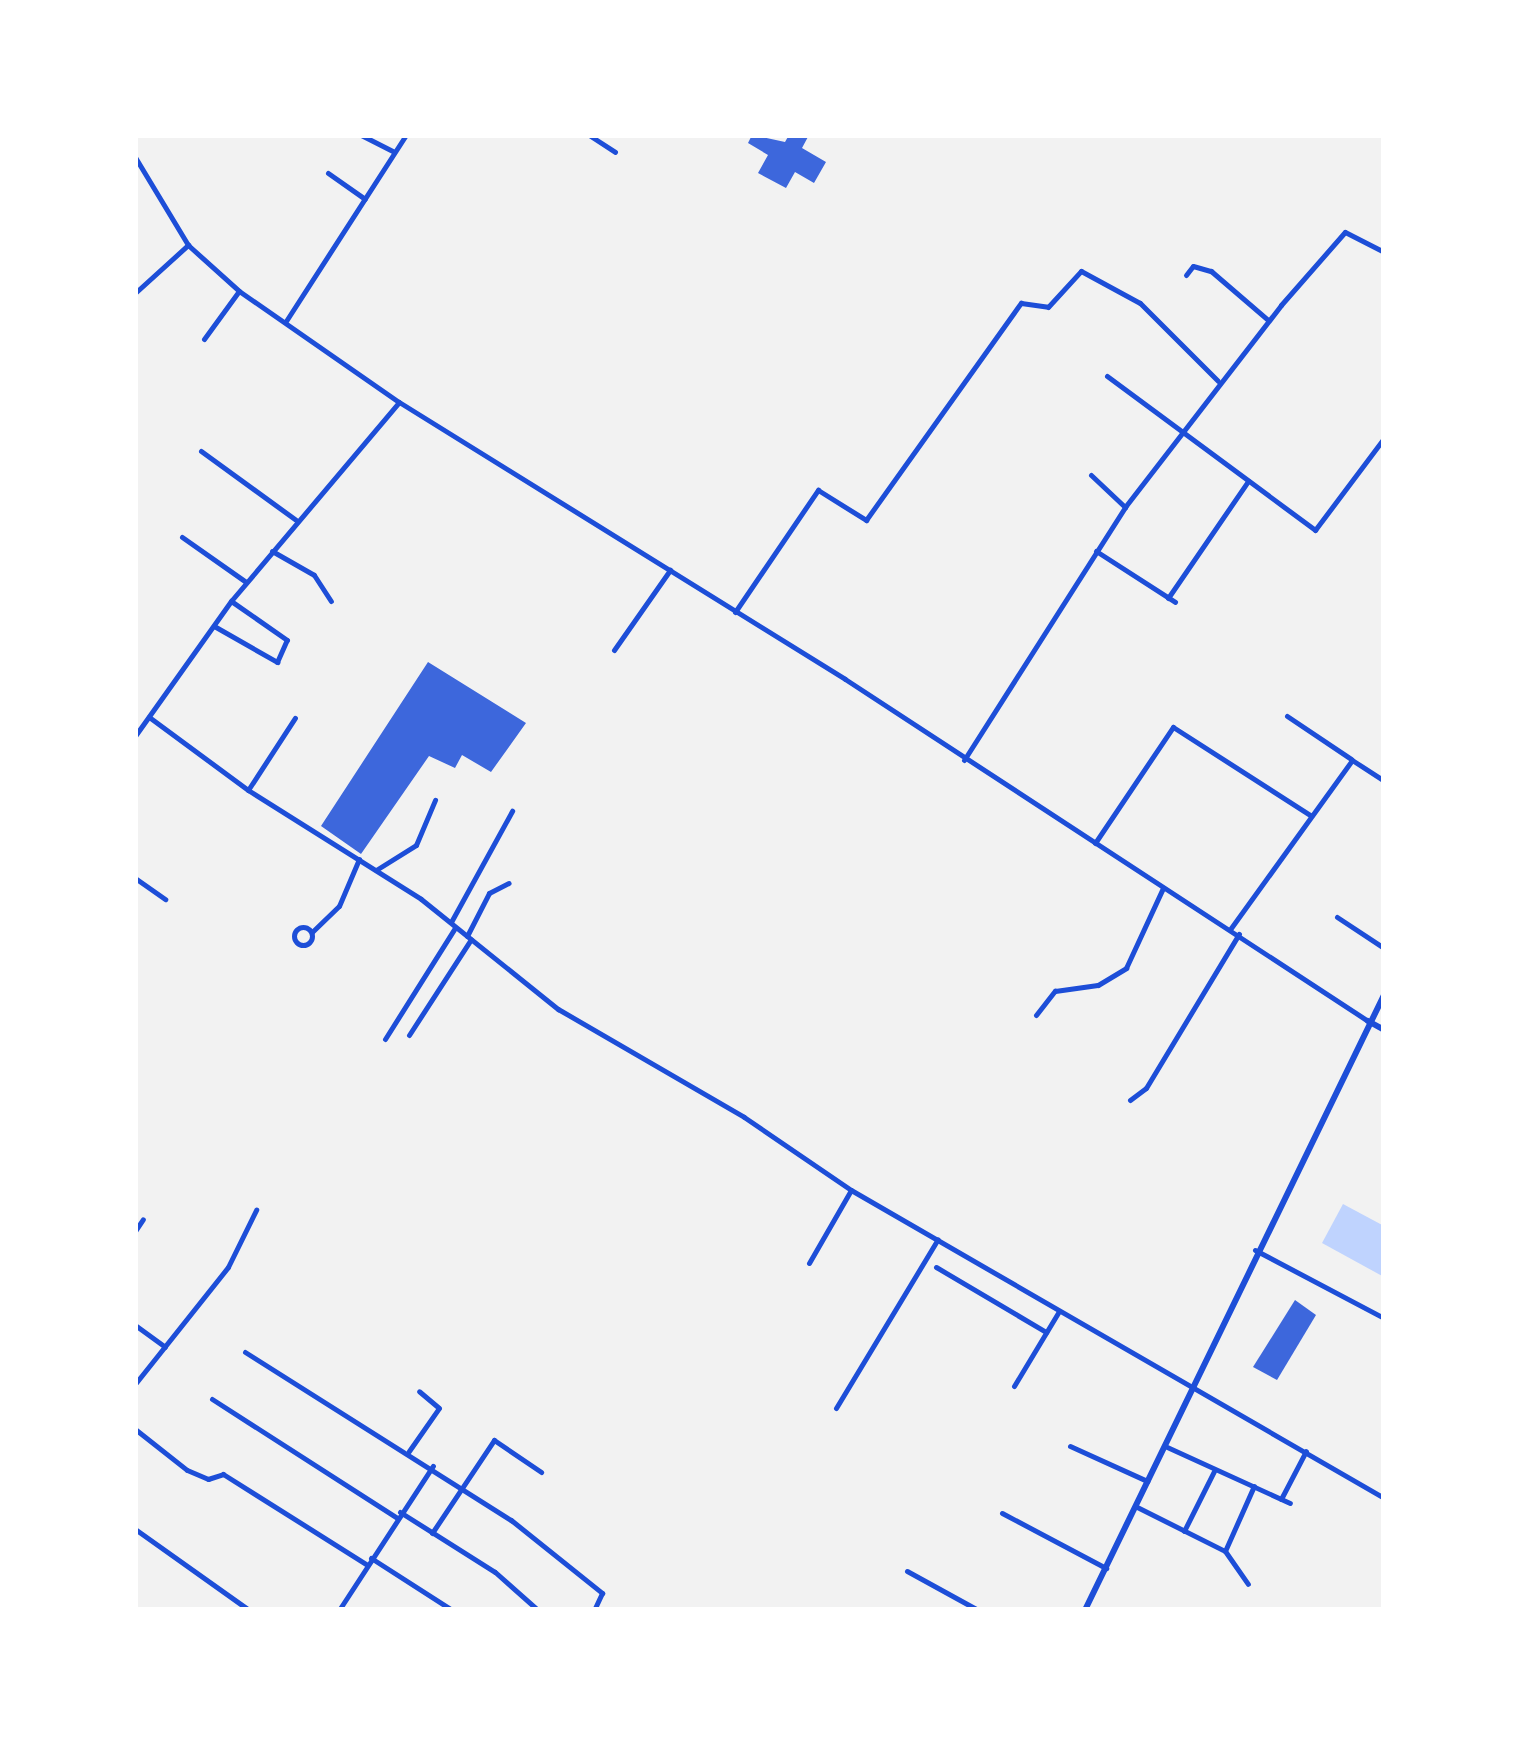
<!DOCTYPE html>
<html>
<head>
<meta charset="utf-8">
<style>
  body { margin:0 }
  #map { position:relative; width:1519px; height:1745px; overflow:hidden; background:#f2f2f2; font-family:"Roboto Condensed",sans-serif }
  div>[style] { position:absolute }
  [style*='--x'] { left:calc(var(--x)*1px); top:calc(var(--y)*1px); width:calc(var(--w)*1px); rotate:calc(var(--a)*1deg) }
  .water>* { inset:0; background:#bfd3fe }
  .building>* { inset:0; background:#3d67dc }
  .minor>* { height:5px; margin:-2.5px; padding:0 2.5px; transform-origin:2.5px; border-radius:2.5px; background:#1d4ed8 }
  .minor>.ring { margin:-2.5px; padding:0; box-sizing:content-box; background:none; border:5px solid #1d4ed8; border-radius:50% }
  .tertiary>* { height:6px; margin:-3px; padding:0 3px; transform-origin:3px; border-radius:3px; background:#1d4ed8 }
  span { translate:-50% -50%; white-space:nowrap; text-align:center; line-height:1.15; -webkit-text-stroke:8px #fff; paint-order:stroke }
  .frame { position:absolute; inset:0; border:138px solid #fff; pointer-events:none }
</style>
</head>
<body>
<div id="map">
  <div class="water">
    <i style="clip-path:polygon(1343px 1204px,1384px 1226px,1384px 1277px,1322px 1243px)"></i>
  </div>
  <div class="building">
    <i style="clip-path:polygon(752px 135px,785px 142px,789px 135px,809px 135px,802px 148px,826px 162px,814px 183px,795px 172px,786px 188px,758px 173px,768px 155px,748px 143px)"></i>
    <i style="clip-path:polygon(428px 662px,526px 723px,491px 772px,462px 755px,455px 768px,429px 756px,361px 854px,321px 826px)"></i>
    <i style="clip-path:polygon(1295px 1300px,1316px 1315px,1277px 1380px,1253px 1367px)"></i>
  </div>
  <div class="minor">
    <i style="--x:361;--y:135;--w:37;--a:27"></i>
    <i style="--x:589;--y:135;--w:31;--a:33"></i>
    <i style="--x:135;--y:157;--w:103;--a:58.9"></i>
    <i style="--x:188;--y:245;--w:69;--a:42"></i>
    <i style="--x:239;--y:291;--w:195;--a:34.8"></i>
    <i style="--x:399;--y:402;--w:525;--a:31.84"></i>
    <i style="--x:845;--y:679;--w:625;--a:33.18"></i>
    <i style="--x:328;--y:173;--w:45;--a:35.1"></i>
    <i style="--x:1186;--y:275;--w:11;--a:-52"></i>
    <i style="--x:1193;--y:266;--w:19;--a:16"></i>
    <i style="--x:1211;--y:271;--w:75;--a:40.7"></i>
    <i style="--x:135;--y:293;--w:72;--a:-42.2"></i>
    <i style="--x:286;--y:321;--w:221;--a:-57.2"></i>
    <i style="--x:204;--y:339;--w:59;--a:-53.9"></i>
    <i style="--x:1107;--y:376;--w:259;--a:36.5"></i>
    <i style="--x:1315;--y:530;--w:115;--a:-53.1"></i>
    <i style="--x:201;--y:451;--w:117;--a:36"></i>
    <i style="--x:1091;--y:475;--w:47;--a:43.3"></i>
    <i style="--x:182;--y:537;--w:78;--a:35.1"></i>
    <i style="--x:272;--y:551;--w:48;--a:29.7"></i>
    <i style="--x:314;--y:575;--w:31;--a:57"></i>
    <i style="--x:1096;--y:551;--w:94;--a:32.8"></i>
    <i style="--x:1168;--y:598;--w:142;--a:-55.6"></i>
    <i style="--x:735;--y:612;--w:148;--a:-55.8"></i>
    <i style="--x:818;--y:490;--w:57;--a:32"></i>
    <i style="--x:866;--y:520;--w:267;--a:-54.5"></i>
    <i style="--x:1021;--y:303;--w:27;--a:8"></i>
    <i style="--x:1048;--y:307;--w:49;--a:-47.5"></i>
    <i style="--x:1081;--y:271;--w:67;--a:28.5"></i>
    <i style="--x:1140;--y:303;--w:110;--a:45"></i>
    <i style="--x:214;--y:626;--w:73;--a:29.7"></i>
    <i style="--x:277;--y:662;--w:24;--a:-66"></i>
    <i style="--x:287;--y:640;--w:68;--a:-145.1"></i>
    <i style="--x:614;--y:650;--w:98;--a:-55"></i>
    <i style="--x:1287;--y:716;--w:77;--a:33.9"></i>
    <i style="--x:149;--y:717;--w:123;--a:36.4"></i>
    <i style="--x:248;--y:790;--w:204;--a:32.2"></i>
    <i style="--x:421;--y:899;--w:176;--a:38.8"></i>
    <i style="--x:558;--y:1009;--w:215;--a:30.1"></i>
    <i style="--x:744;--y:1117;--w:130;--a:34.3"></i>
    <i style="--x:851;--y:1190;--w:616;--a:30.02"></i>
    <i style="--x:135;--y:736;--w:166;--a:-54.6"></i>
    <i style="--x:231;--y:601;--w:260;--a:-49.8"></i>
    <i style="--x:964;--y:760;--w:300;--a:-57.5"></i>
    <i style="--x:1125;--y:507;--w:255;--a:-52.3"></i>
    <i style="--x:1281;--y:305;--w:97;--a:-48.8"></i>
    <i style="--x:1345;--y:232;--w:44;--a:27.1"></i>
    <i style="--x:248;--y:790;--w:86;--a:-56.9"></i>
    <i style="--x:1095;--y:843;--w:140;--a:-56.1"></i>
    <i style="--x:1173;--y:727;--w:163;--a:32.7"></i>
    <i style="--x:376;--y:870;--w:47;--a:-32"></i>
    <i style="--x:416;--y:845;--w:49;--a:-67.1"></i>
    <i style="--x:135;--y:878;--w:37;--a:35"></i>
    <i style="--x:1337;--y:917;--w:56;--a:33.4"></i>
    <i style="--x:451;--y:922;--w:127;--a:-61.2"></i>
    <i class="ring" style="left:294px;top:927px;width:13px;height:13px"></i>
    <i style="--x:1231;--y:928;--w:207;--a:-54.2"></i>
    <i style="--x:1352;--y:760;--w:38;--a:33"></i>
    <i style="--x:312;--y:932;--w:37;--a:-44"></i>
    <i style="--x:339;--y:906;--w:51;--a:-66.9"></i>
    <i style="--x:467;--y:936;--w:48;--a:-62.9"></i>
    <i style="--x:489;--y:893;--w:22;--a:-27"></i>
    <i style="--x:1036;--y:1015;--w:31;--a:-52"></i>
    <i style="--x:1055;--y:991;--w:43;--a:-7.9"></i>
    <i style="--x:1098;--y:985;--w:33;--a:-31"></i>
    <i style="--x:1126;--y:968;--w:88;--a:-65.2"></i>
    <i style="--x:409;--y:1035;--w:114;--a:-57.1"></i>
    <i style="--x:385;--y:1039;--w:131;--a:-57.8"></i>
    <i style="--x:1130;--y:1100;--w:20;--a:-37"></i>
    <i style="--x:1146;--y:1088;--w:180;--a:-58.9"></i>
    <i style="--x:135;--y:1231;--w:14;--a:-56"></i>
    <i style="--x:1255;--y:1250;--w:146;--a:27.8"></i>
    <i style="--x:809;--y:1263;--w:84;--a:-60.1"></i>
    <i style="--x:936;--y:1267;--w:128;--a:30.6"></i>
    <i style="--x:135;--y:1325;--w:37;--a:36"></i>
    <i style="--x:245;--y:1352;--w:315;--a:32.3"></i>
    <i style="--x:511;--y:1520;--w:117;--a:38.7"></i>
    <i style="--x:602;--y:1593;--w:19;--a:115"></i>
    <i style="--x:135;--y:1384;--w:149;--a:-51.5"></i>
    <i style="--x:228;--y:1267;--w:64;--a:-63.8"></i>
    <i style="--x:1014;--y:1386;--w:87;--a:-59"></i>
    <i style="--x:212;--y:1399;--w:219;--a:32.7"></i>
    <i style="--x:836;--y:1408;--w:197;--a:-58.9"></i>
    <i style="--x:135;--y:1429;--w:66;--a:38.3"></i>
    <i style="--x:187;--y:1470;--w:23;--a:23"></i>
    <i style="--x:208;--y:1479;--w:16;--a:-18"></i>
    <i style="--x:223;--y:1474;--w:169;--a:32.2"></i>
    <i style="--x:1070;--y:1446;--w:85;--a:24.4"></i>
    <i style="--x:1167;--y:1447;--w:135;--a:24.5"></i>
    <i style="--x:409;--y:1451;--w:52;--a:-55.1"></i>
    <i style="--x:439;--y:1408;--w:26;--a:-140"></i>
    <i style="--x:1281;--y:1499;--w:54;--a:-62.5"></i>
    <i style="--x:1137;--y:1507;--w:98;--a:26.6"></i>
    <i style="--x:1225;--y:1551;--w:71;--a:-66"></i>
    <i style="--x:400;--y:1512;--w:112;--a:32.3"></i>
    <i style="--x:495;--y:1572;--w:57;--a:41.5"></i>
    <i style="--x:1002;--y:1513;--w:118;--a:27.9"></i>
    <i style="--x:135;--y:1529;--w:140;--a:35.4"></i>
    <i style="--x:1184;--y:1531;--w:67;--a:-63.4"></i>
    <i style="--x:432;--y:1533;--w:112;--a:-56.3"></i>
    <i style="--x:494;--y:1440;--w:57;--a:34.2"></i>
    <i style="--x:1225;--y:1551;--w:40;--a:55.1"></i>
    <i style="--x:371;--y:1558;--w:96;--a:32.7"></i>
    <i style="--x:907;--y:1571;--w:81;--a:28.8"></i>
    <i style="--x:339;--y:1610;--w:172;--a:-56.9"></i>
  </div>
  <div class="tertiary">
    <i style="--x:1368;--y:1021;--w:18;--a:29"></i>
    <i style="--x:1085;--y:1610;--w:684;--a:-64.07"></i>
  </div>
  <div class="frame"></div>
</div>
</body>
</html>
